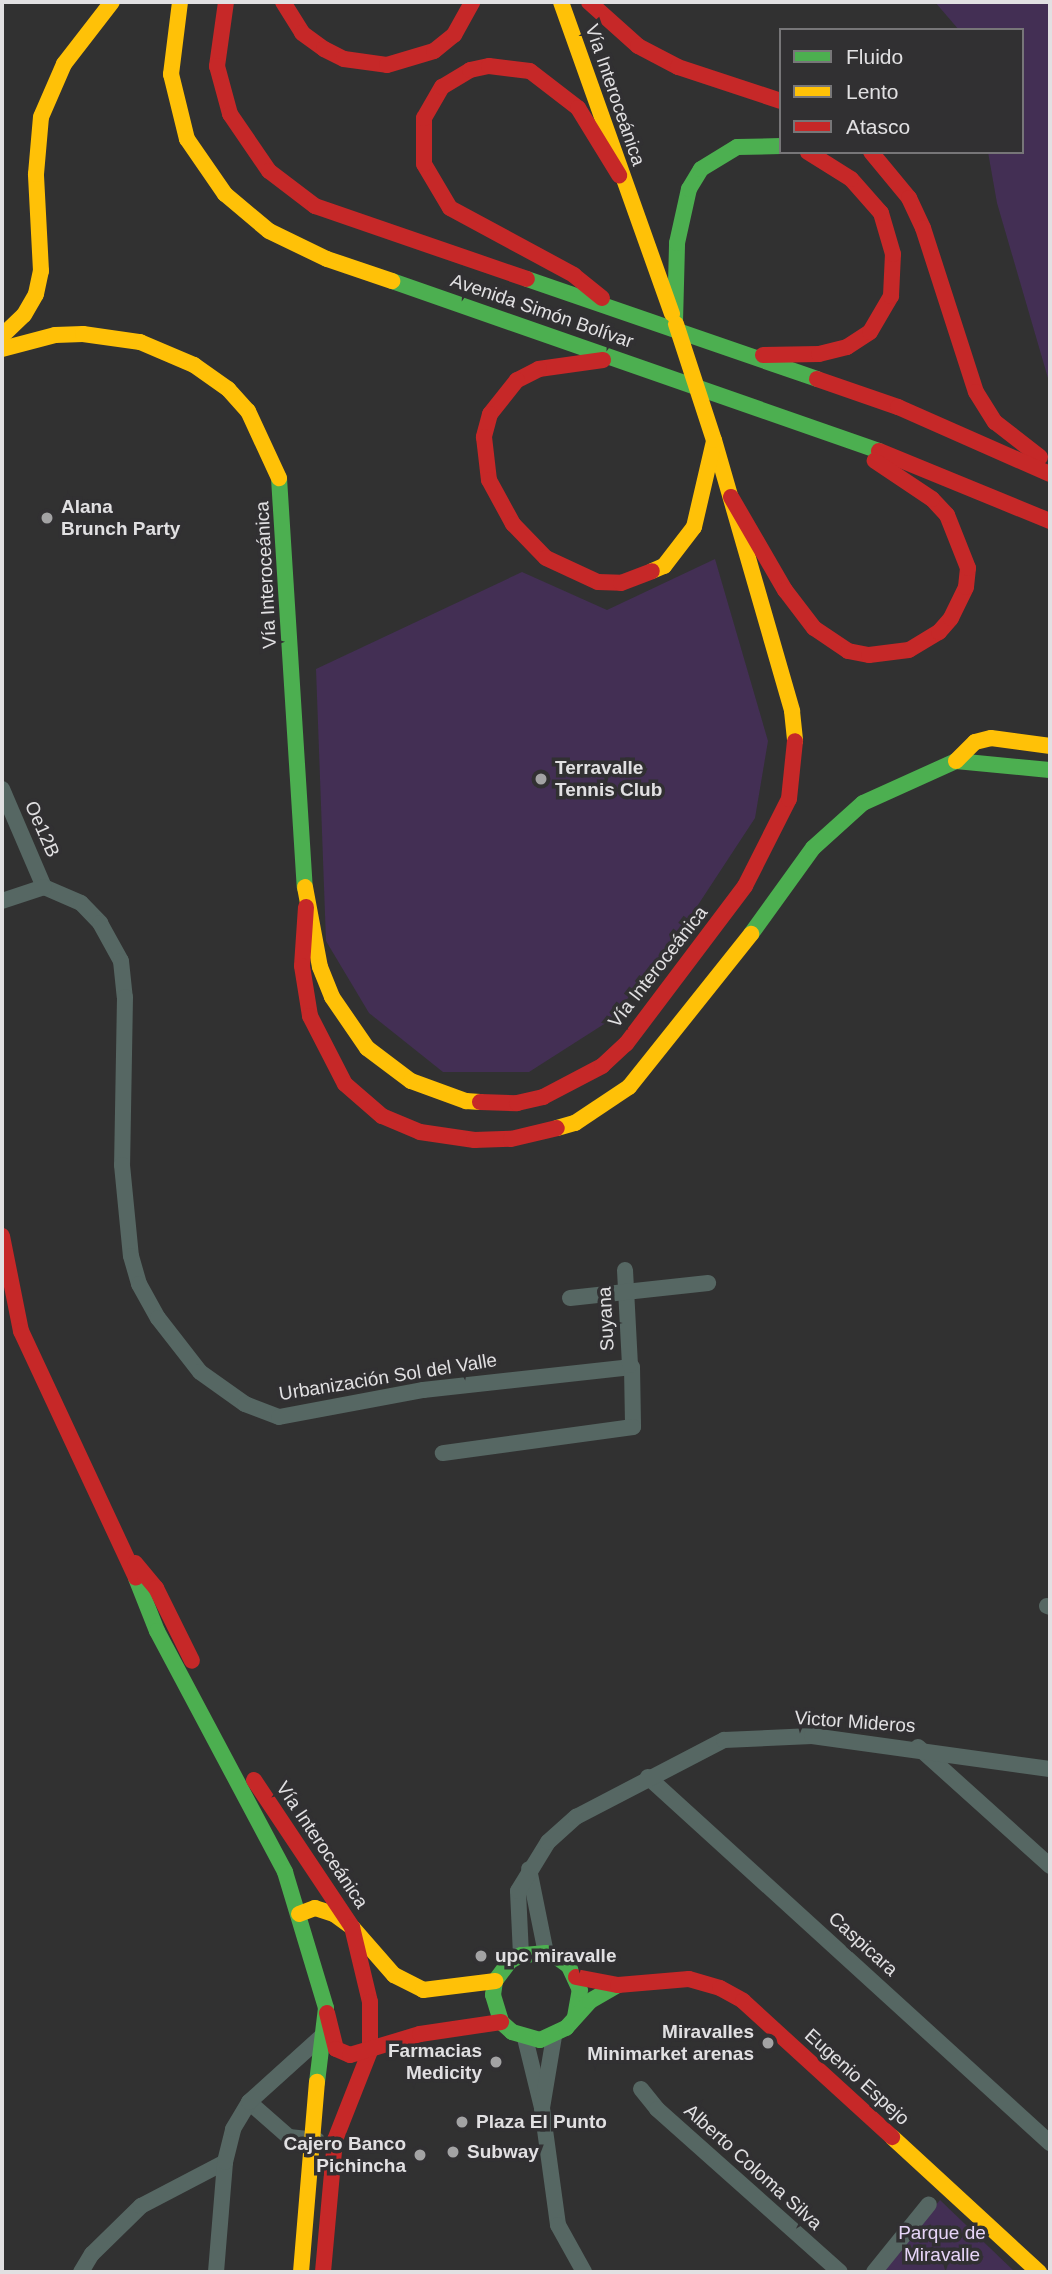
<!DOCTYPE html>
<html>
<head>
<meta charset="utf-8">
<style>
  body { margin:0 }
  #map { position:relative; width:1052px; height:2274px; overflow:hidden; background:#313131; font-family:Arial,sans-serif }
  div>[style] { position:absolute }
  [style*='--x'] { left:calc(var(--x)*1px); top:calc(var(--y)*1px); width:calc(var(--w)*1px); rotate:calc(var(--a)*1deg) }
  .green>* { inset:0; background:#432f54 }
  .street>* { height:16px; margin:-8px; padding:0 8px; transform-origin:8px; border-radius:8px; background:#566763 }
  .fast>* { height:16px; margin:-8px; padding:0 8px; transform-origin:8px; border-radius:8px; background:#4caf50 }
  .slow>* { height:16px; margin:-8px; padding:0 8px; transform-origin:8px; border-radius:8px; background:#ffc107 }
  .jam>* { height:16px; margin:-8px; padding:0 8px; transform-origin:8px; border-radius:8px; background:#c62828 }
  .slow-bridge>* { height:16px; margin:-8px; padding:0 8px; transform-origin:8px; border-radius:8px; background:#ffc107 }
  .dots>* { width:19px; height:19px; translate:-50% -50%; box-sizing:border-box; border:4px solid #313032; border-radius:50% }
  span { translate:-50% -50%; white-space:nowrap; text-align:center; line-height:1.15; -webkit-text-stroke:7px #313032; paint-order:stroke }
  .street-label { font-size:19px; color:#e1e0e2 }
  .poi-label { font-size:19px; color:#e1e0e2; font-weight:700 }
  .left { translate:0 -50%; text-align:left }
  .right { translate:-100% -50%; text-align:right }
  .park-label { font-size:19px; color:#e7d5f8 }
  .frame { position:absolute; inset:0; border:4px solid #e1e0e2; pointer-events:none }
  .legend { position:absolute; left:779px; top:28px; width:245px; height:126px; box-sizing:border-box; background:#313032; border:2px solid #777678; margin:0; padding:9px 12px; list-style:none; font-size:21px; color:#e1e0e2 }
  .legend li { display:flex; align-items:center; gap:14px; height:35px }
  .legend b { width:35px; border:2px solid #777678 }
</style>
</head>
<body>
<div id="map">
  <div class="green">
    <i style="clip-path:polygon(935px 2px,1050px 2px,1050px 385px,997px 203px,988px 152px,1022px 152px,1022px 30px,959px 30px)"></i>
    <i style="clip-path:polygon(715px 559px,768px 741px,755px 818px,694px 911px,612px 1019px,529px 1072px,443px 1072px,369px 1013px,326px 941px,316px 669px,522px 572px,607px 610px)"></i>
    <i style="clip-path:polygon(940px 2200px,1015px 2272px,880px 2272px)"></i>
  </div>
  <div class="street">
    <i style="--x:2;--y:789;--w:107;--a:66.8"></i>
    <i style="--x:44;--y:887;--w:40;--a:23.4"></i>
    <i style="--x:81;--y:903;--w:28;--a:46"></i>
    <i style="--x:100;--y:923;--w:43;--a:61.1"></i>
    <i style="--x:121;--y:961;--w:36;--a:84"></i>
    <i style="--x:125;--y:997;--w:168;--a:91"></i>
    <i style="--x:122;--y:1165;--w:91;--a:84.4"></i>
    <i style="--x:131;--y:1256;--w:29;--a:74"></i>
    <i style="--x:139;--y:1284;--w:39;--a:61"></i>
    <i style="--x:158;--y:1318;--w:68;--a:52.1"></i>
    <i style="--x:200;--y:1372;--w:55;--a:35.4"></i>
    <i style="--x:245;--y:1404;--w:36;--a:21"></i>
    <i style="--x:279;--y:1417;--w:147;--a:-10.6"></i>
    <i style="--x:423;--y:1390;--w:210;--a:-6.3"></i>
    <i style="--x:632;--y:1367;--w:60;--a:89"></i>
    <i style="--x:633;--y:1427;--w:192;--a:172.2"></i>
    <i style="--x:2;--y:901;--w:44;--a:-18.4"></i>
    <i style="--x:625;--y:1270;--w:95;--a:87"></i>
    <i style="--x:570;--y:1298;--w:139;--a:-6.2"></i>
    <i style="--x:1047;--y:1606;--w:3;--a:18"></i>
    <i style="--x:918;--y:1747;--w:178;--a:42"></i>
    <i style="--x:648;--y:1777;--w:544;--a:42.32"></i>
    <i style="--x:529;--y:1869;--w:86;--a:78.6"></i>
    <i style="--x:521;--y:1955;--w:64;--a:-92.7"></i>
    <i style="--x:518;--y:1891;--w:57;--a:-58.5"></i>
    <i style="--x:548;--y:1842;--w:38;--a:-42"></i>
    <i style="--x:576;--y:1817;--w:167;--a:-27.5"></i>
    <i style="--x:724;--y:1740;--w:88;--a:-2.6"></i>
    <i style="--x:812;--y:1736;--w:240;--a:7.9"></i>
    <i style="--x:525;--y:2038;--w:72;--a:76.3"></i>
    <i style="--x:542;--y:2108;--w:118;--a:82.2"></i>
    <i style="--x:558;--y:2225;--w:54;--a:61"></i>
    <i style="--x:641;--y:2089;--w:26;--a:51"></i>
    <i style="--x:657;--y:2109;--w:245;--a:41.7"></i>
    <i style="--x:249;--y:2102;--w:53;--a:41.2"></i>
    <i style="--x:289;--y:2137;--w:28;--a:6"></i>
    <i style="--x:542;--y:2108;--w:73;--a:-80.5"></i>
    <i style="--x:81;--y:2272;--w:21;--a:-59"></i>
    <i style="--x:92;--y:2254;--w:69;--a:-44.4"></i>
    <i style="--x:141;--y:2206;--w:95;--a:-27.6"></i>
    <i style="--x:216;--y:2272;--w:110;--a:-85.3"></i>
    <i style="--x:225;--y:2162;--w:34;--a:-76"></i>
    <i style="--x:233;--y:2129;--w:31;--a:-59"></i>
    <i style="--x:249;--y:2102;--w:97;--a:-42.1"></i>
    <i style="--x:874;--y:2272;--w:87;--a:-51"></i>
  </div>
  <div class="fast">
    <i style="--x:527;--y:279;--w:307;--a:19"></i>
    <i style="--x:392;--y:281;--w:516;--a:19.24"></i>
    <i style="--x:675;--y:322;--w:79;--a:-88.5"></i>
    <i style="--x:677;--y:243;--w:55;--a:-77.5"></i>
    <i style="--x:689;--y:189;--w:23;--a:-59"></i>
    <i style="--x:701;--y:169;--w:42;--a:-31.4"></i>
    <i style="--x:737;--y:147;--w:44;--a:-1.3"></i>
    <i style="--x:279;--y:478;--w:410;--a:86.4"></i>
    <i style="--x:751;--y:934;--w:106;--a:-54.2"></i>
    <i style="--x:813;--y:848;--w:67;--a:-42"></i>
    <i style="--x:863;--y:803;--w:102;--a:-24.3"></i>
    <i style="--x:956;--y:761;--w:94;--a:5.5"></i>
    <i style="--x:136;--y:1578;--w:57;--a:68.4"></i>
    <i style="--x:157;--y:1631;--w:273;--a:62"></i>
    <i style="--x:285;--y:1872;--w:142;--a:73.2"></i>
    <i style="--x:326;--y:2008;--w:75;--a:96.9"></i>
    <i style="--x:575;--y:2017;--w:27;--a:-80"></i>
    <i style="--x:580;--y:1990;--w:26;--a:-115"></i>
    <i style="--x:569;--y:1966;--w:14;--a:-144"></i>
    <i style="--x:558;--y:1958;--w:13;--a:-157"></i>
    <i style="--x:546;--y:1953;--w:25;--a:175"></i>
    <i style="--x:521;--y:1955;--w:13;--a:151"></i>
    <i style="--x:510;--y:1961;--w:25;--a:127"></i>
    <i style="--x:495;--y:1981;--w:14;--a:98"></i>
    <i style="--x:493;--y:1995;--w:28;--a:73"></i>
    <i style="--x:501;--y:2022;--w:15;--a:42"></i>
    <i style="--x:512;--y:2032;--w:29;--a:16"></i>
    <i style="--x:540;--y:2040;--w:29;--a:-25"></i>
    <i style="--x:566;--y:2028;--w:36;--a:-48"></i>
    <i style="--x:590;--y:2001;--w:32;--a:-30"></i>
  </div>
  <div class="slow">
    <i style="--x:180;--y:2;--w:73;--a:97.1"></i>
    <i style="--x:171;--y:74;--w:67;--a:76.2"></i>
    <i style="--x:187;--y:139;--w:67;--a:55.4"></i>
    <i style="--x:225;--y:194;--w:57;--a:40.1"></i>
    <i style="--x:269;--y:231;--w:64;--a:25.8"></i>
    <i style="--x:327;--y:259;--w:69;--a:18.7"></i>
    <i style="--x:561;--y:2;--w:331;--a:70.4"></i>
    <i style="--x:2;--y:336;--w:30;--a:-44"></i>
    <i style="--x:24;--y:315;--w:24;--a:-60"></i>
    <i style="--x:36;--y:294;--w:24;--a:-78"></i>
    <i style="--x:41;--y:271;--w:97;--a:-93"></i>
    <i style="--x:36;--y:174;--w:57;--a:-85"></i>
    <i style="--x:41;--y:117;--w:58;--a:-66.5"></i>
    <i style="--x:64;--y:64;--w:78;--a:-52.3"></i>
    <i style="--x:2;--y:349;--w:55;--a:-14.8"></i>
    <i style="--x:55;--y:335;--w:28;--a:-2"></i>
    <i style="--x:83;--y:334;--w:58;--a:8"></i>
    <i style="--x:140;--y:342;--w:59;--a:23.1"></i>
    <i style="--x:194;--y:365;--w:42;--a:35.2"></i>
    <i style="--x:228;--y:389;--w:30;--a:48"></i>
    <i style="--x:248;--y:411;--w:74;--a:65.2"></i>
    <i style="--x:714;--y:440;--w:282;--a:73.9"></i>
    <i style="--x:792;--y:711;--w:30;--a:84"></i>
    <i style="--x:652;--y:571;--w:13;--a:-23"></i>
    <i style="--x:664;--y:566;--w:49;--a:-52.4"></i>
    <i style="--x:694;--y:527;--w:88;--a:-76.9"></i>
    <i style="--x:956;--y:761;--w:27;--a:-45"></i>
    <i style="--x:975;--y:742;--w:16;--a:-14"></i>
    <i style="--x:991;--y:738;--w:60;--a:7.7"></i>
    <i style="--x:305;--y:887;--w:81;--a:79.4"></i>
    <i style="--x:320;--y:967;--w:32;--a:68"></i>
    <i style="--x:332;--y:997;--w:62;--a:55.5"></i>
    <i style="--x:367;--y:1048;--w:55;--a:36.9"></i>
    <i style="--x:411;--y:1081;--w:59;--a:20"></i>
    <i style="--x:466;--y:1101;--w:14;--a:4"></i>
    <i style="--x:557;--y:1128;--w:19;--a:-16"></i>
    <i style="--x:575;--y:1123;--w:65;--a:-33.7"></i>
    <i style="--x:629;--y:1087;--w:196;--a:-51.4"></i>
    <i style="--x:299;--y:1914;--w:17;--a:-21"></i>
    <i style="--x:315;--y:1908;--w:20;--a:18"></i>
    <i style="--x:334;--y:1914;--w:22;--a:36"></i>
    <i style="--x:352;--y:1927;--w:64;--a:48.8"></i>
    <i style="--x:394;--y:1975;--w:33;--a:27"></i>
    <i style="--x:423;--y:1990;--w:73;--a:-7.1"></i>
    <i style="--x:892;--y:2137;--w:200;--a:42.6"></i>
    <i style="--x:301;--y:2272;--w:191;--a:-85.2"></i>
  </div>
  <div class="jam">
    <i style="--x:226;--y:2;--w:65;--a:98"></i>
    <i style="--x:217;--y:66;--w:50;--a:74.8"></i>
    <i style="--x:230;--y:114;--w:69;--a:55.6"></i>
    <i style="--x:269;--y:171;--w:58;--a:37.3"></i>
    <i style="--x:315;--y:206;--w:224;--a:19"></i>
    <i style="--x:283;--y:2;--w:36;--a:58"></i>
    <i style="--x:302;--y:33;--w:27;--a:36"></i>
    <i style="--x:324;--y:49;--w:22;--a:27"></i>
    <i style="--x:344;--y:59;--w:43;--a:7.9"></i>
    <i style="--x:387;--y:65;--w:49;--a:-16.6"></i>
    <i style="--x:434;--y:51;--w:26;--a:-39"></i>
    <i style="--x:454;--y:35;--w:38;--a:-61"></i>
    <i style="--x:589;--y:2;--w:66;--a:41.9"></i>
    <i style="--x:638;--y:46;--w:45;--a:27.7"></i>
    <i style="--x:678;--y:67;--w:108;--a:18.3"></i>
    <i style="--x:871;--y:152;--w:60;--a:50.4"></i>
    <i style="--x:909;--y:198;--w:33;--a:65"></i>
    <i style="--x:923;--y:228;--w:172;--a:72.1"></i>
    <i style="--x:976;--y:392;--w:36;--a:58"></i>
    <i style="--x:995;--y:422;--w:57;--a:37.9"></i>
    <i style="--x:602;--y:298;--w:36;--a:-141"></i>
    <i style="--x:574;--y:275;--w:141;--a:-151.6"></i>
    <i style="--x:450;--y:208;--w:51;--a:-120.6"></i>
    <i style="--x:424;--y:164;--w:46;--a:-90"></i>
    <i style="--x:424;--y:118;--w:36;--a:-60"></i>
    <i style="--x:442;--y:87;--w:33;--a:-31"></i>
    <i style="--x:470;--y:70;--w:19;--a:-12"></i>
    <i style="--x:489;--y:66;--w:41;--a:7"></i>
    <i style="--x:530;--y:71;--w:61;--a:37.6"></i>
    <i style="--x:578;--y:108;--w:79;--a:58.5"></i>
    <i style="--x:763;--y:355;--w:56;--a:-1"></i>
    <i style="--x:819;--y:354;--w:29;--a:-14"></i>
    <i style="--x:847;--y:347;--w:27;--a:-33"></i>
    <i style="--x:870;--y:332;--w:42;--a:-59.7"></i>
    <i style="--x:891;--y:296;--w:42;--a:-87.3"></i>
    <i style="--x:893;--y:254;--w:43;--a:-106.3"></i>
    <i style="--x:881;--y:213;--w:45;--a:-131.4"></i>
    <i style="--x:851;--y:179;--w:51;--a:-147.9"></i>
    <i style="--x:603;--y:360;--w:65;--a:172"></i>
    <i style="--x:539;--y:369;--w:25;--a:153"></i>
    <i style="--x:517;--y:380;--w:43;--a:128.5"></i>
    <i style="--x:490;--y:414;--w:24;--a:105"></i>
    <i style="--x:484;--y:437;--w:43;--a:83.4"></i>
    <i style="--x:489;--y:480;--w:50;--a:61.4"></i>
    <i style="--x:513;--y:524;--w:47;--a:45.9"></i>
    <i style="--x:546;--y:558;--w:57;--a:24.8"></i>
    <i style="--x:598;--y:582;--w:23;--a:2"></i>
    <i style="--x:621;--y:583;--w:33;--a:-21"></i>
    <i style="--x:817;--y:379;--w:86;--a:19.1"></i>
    <i style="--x:898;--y:407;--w:166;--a:23.8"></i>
    <i style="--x:879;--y:451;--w:185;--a:22.3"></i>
    <i style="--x:731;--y:497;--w:108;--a:59.9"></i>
    <i style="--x:785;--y:590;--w:48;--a:52.7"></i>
    <i style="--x:814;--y:628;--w:41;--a:34.1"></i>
    <i style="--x:848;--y:651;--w:21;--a:11"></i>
    <i style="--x:869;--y:655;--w:40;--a:-7.1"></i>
    <i style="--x:909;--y:650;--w:35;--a:-31"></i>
    <i style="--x:939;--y:632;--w:18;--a:-49"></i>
    <i style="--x:951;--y:618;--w:34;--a:-64"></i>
    <i style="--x:966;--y:587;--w:19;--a:-84"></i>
    <i style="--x:968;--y:568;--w:57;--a:-111.6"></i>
    <i style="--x:947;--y:515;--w:22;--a:-133"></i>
    <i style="--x:932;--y:499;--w:69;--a:-146.3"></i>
    <i style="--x:306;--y:907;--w:59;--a:93.9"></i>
    <i style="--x:302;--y:966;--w:51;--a:80.9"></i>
    <i style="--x:310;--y:1016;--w:76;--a:62.8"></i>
    <i style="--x:345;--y:1084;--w:49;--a:40.9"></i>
    <i style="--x:382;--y:1116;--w:41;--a:22.8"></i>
    <i style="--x:420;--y:1132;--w:55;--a:8.4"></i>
    <i style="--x:474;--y:1140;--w:37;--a:-2"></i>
    <i style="--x:511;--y:1139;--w:47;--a:-13.4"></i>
    <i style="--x:480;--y:1102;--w:37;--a:2"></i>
    <i style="--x:517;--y:1103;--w:27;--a:-13"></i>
    <i style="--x:543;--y:1097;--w:67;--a:-27.7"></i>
    <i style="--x:602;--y:1066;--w:33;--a:-43"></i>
    <i style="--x:626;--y:1044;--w:198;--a:-53"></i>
    <i style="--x:745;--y:886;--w:97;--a:-63.2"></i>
    <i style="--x:789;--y:799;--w:58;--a:-84.1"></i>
    <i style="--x:2;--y:1236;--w:97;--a:78.7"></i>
    <i style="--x:21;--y:1331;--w:272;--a:65"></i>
    <i style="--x:135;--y:1563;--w:33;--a:50"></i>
    <i style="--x:156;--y:1588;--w:81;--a:63.7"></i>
    <i style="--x:254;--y:1780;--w:177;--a:56.3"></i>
    <i style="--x:352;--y:1927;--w:77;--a:76.5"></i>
    <i style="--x:370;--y:2002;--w:49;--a:90"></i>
    <i style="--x:370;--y:2051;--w:96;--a:111.5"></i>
    <i style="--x:335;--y:2140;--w:133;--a:95.2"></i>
    <i style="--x:576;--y:1977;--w:43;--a:10.8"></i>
    <i style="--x:618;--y:1985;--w:71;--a:-4.8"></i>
    <i style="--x:689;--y:1979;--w:32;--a:16"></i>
    <i style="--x:720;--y:1988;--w:26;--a:29"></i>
    <i style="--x:743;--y:2001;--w:202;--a:42.4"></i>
    <i style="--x:327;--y:2013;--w:37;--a:76"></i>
    <i style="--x:336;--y:2049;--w:15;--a:23"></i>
    <i style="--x:350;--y:2055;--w:73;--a:-16.7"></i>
    <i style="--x:420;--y:2034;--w:82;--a:-8.4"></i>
  </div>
  <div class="slow-bridge">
    <i style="--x:676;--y:324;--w:122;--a:71.9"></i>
  </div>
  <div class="dots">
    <i style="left:47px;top:518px;background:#a3a3a4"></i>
    <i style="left:541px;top:779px;background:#a3a3a4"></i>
    <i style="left:481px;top:1956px;background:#a3a3a4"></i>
    <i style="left:768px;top:2043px;background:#a3a3a4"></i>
    <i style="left:496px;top:2062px;background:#a3a3a4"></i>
    <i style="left:462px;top:2122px;background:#a3a3a4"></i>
    <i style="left:453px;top:2152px;background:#a3a3a4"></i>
    <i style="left:420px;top:2155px;background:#a3a3a4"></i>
  </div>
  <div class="street-label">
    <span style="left:615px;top:95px;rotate:71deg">Vía Interoceánica</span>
    <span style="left:542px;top:311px;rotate:19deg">Avenida Simón Bolívar</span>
    <span style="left:266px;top:575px;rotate:-93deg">Vía Interoceánica</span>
    <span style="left:42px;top:829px;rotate:66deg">Oe12B</span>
    <span style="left:658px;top:967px;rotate:-52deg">Vía Interoceánica</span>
    <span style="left:606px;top:1319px;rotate:-93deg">Suyana</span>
    <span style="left:388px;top:1377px;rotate:-9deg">Urbanización Sol del Valle</span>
    <span style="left:855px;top:1722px;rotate:4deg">Victor Mideros</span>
    <span style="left:322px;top:1845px;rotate:56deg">Vía Interoceánica</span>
    <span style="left:863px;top:1944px;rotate:42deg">Caspicara</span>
    <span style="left:857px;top:2077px;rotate:42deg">Eugenio Espejo</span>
    <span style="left:753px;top:2167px;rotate:42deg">Alberto Coloma Silva</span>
  </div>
  <div class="poi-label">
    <span class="left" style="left:61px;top:518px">Alana<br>Brunch Party</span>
    <span class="left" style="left:555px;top:779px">Terravalle<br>Tennis Club</span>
    <span class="left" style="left:495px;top:1956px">upc miravalle</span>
    <span class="right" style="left:754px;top:2043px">Miravalles<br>Minimarket arenas</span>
    <span class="right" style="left:482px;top:2062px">Farmacias<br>Medicity</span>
    <span class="left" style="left:476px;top:2122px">Plaza El Punto</span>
    <span class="right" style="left:406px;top:2155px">Cajero Banco<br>Pichincha</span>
    <span class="left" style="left:467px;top:2152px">Subway</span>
  </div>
  <div class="park-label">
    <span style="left:942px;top:2244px">Parque de<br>Miravalle</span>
  </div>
  <div class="frame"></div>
  <ul class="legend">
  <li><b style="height:9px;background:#4caf50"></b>Fluido</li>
  <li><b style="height:9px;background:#ffc107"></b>Lento</li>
  <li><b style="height:9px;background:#c62828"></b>Atasco</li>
  </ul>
</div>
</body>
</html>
